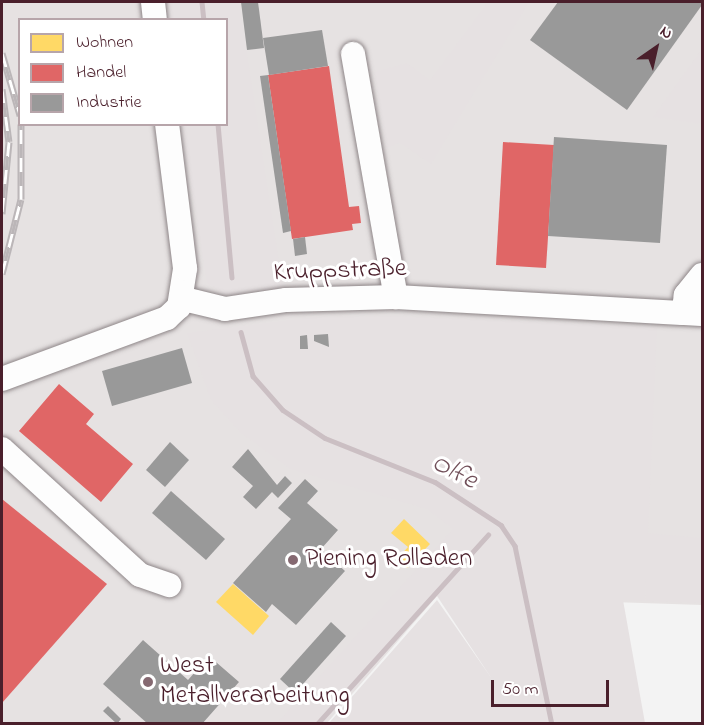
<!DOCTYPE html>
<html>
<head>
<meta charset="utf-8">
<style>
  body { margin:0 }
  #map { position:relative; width:704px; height:725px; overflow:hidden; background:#f3f3f3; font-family:"Indie Flower",sans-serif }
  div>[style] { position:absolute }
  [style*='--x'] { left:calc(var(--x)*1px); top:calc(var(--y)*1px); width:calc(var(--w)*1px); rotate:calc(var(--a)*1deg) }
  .built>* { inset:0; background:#e6e2e2 }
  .green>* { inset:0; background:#e6e1e2 }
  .homes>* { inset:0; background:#ffd966 }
  .shops>* { inset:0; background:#e06666 }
  .industry>* { inset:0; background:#999 }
  .stream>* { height:4.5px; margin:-2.25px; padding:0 2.25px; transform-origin:2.25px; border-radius:2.25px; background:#cbbfc3 }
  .roads { filter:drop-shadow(0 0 2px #8e8688) drop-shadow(0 0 2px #8e8688) }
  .minor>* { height:24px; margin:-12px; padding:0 12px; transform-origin:12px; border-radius:12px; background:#fdfdfd }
  .rail>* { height:7px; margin-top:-3.5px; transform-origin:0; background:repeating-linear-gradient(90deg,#fff 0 14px,#bbb6b8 0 28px); box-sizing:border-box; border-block:2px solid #bbb6b8 }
  .dots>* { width:16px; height:16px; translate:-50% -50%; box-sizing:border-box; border:3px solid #fff; border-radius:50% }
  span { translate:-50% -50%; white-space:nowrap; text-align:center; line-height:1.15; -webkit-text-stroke:6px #fff; paint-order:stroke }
  .street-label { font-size:26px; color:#4a1f2b }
  .poi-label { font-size:26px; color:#4a1f2b }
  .left { translate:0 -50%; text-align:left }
  .water-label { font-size:27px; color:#714f59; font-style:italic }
  .frame { position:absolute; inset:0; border:3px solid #4a1f2b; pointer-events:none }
  .legend { position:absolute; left:18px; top:18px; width:210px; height:108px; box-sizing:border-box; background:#fff; border:2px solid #b7a5aa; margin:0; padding:8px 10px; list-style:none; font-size:18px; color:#4a1f2b }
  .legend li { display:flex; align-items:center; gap:12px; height:30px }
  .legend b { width:30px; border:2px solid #b7a5aa }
  .north { position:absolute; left:626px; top:18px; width:60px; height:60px; -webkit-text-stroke:4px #fff; paint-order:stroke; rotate:34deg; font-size:16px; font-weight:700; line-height:24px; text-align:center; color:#4a1f2b }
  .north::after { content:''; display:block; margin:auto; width:21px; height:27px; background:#4a1f2b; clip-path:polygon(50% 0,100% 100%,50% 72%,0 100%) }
  .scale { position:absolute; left:491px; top:680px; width:118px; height:27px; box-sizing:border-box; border:3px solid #4a1f2b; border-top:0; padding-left:8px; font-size:18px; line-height:21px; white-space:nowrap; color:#4a1f2b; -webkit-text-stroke:4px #fff; paint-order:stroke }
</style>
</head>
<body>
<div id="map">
  <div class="built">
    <i style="clip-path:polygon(evenodd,2px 2px,702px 2px,702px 605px,437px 596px,327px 723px,2px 723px,2px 2px,20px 20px,226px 20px,226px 124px,20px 124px,20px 20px)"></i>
  </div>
  <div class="green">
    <i style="clip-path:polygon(165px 2px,239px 2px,283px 288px,226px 295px,207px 283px,181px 125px,226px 124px,226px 20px,167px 19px)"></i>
    <i style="clip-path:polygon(488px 2px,529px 2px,431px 164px,400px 143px,386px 148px,374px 72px,407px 63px,430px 80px)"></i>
    <i style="clip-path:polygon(702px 49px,702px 124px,653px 117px)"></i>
    <i style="clip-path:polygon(393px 316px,657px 327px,645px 601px,623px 600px,645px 723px,329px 723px,437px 600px,492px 679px,437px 596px,447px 553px,436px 595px,325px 723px,277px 723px,453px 529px,427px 509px,290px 469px,241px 433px,211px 400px,187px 333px,314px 317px)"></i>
    <i style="clip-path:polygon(646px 533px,702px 538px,702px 603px,646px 601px)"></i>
  </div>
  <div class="homes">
    <i style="clip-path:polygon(404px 519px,430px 544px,407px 568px,397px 559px,408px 547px,391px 533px)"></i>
    <i style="clip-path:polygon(233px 584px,269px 616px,253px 635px,216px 602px)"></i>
  </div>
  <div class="shops">
    <i style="clip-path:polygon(329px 66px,349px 207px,359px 206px,361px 223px,352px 224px,353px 230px,292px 239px,268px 75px)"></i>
    <i style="clip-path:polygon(503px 142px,554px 145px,546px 268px,496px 265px)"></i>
    <i style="clip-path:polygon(59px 384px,94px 414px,86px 424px,133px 464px,101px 502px,19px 431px)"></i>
    <i style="clip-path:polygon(2px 499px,107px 584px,2px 703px)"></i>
  </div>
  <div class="industry">
    <i style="clip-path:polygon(241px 2px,258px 2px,264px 48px,247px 50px)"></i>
    <i style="clip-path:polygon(558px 2px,702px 2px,702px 5px,627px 110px,530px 40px)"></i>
    <i style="clip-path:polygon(322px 30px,328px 66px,269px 75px,263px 38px)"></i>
    <i style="clip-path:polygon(268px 75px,291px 231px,283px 233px,260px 76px)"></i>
    <i style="clip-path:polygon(554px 137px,667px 145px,660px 243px,548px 236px)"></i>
    <i style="clip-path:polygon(305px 237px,307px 254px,295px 256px,293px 239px)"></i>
    <i style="clip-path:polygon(328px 334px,329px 347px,314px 341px,314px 335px)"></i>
    <i style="clip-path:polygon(307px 335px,308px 349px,300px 349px,300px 336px)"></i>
    <i style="clip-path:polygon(182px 348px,192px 383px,112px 406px,102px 371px)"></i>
    <i style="clip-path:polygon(170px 442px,189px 460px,165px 487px,146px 470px)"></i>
    <i style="clip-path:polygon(248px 449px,277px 485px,285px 476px,292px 483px,278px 498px,272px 492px,256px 509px,243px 497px,253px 486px,232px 467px)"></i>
    <i style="clip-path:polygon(305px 479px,318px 491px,307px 503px,338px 530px,321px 549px,345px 571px,296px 625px,272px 604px,266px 612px,233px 583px,291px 519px,278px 508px)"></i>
    <i style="clip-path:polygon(171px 491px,225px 539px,206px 560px,152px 513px)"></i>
    <i style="clip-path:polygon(331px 622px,346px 636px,295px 693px,280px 679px)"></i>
    <i style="clip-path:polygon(143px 640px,188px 680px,209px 656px,239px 682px,202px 724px,148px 724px,103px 684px)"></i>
    <i style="clip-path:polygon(108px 706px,121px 719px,117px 724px,103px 711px)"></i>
  </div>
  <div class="stream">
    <i style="--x:202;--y:2;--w:18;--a:84"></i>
    <i style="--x:218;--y:124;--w:154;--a:84.8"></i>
    <i style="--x:241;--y:332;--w:46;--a:74.7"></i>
    <i style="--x:253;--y:376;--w:45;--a:48.6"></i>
    <i style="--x:283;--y:410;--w:50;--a:33.7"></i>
    <i style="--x:325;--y:438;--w:118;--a:21.8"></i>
    <i style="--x:435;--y:482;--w:79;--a:33.1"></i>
    <i style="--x:501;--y:525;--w:25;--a:56"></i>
    <i style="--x:515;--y:546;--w:182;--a:78.3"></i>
    <i style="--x:317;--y:724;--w:255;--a:-47.9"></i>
  </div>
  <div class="roads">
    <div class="minor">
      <i style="--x:153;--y:2;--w:18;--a:84"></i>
      <i style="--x:353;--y:54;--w:247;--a:80"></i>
      <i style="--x:702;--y:275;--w:26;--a:129"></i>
      <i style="--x:686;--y:295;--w:18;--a:99"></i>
      <i style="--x:683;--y:313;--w:25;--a:-42"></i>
      <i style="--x:184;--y:299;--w:42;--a:13.7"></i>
      <i style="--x:225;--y:309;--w:62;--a:-8.4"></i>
      <i style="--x:286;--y:300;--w:110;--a:-1.6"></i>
      <i style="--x:396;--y:297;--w:306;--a:3.2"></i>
      <i style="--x:2;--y:379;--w:176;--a:-20.3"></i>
      <i style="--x:167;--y:318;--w:16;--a:-43"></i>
      <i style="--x:179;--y:307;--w:39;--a:-81"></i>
      <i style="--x:185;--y:268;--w:145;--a:-97.1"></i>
      <i style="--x:2;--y:449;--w:187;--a:42.4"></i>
      <i style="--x:140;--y:575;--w:31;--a:19"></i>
    </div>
  </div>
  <div class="rail">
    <i style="--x:2;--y:53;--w:65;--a:73.8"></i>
    <i style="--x:2;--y:89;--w:53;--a:82.5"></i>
    <i style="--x:9;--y:142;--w:72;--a:95.6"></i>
    <i style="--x:2;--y:274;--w:77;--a:-75.8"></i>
    <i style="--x:21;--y:199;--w:75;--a:-90"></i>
  </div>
  <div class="dots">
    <i style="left:293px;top:560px;background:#856971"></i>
    <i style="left:148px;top:682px;background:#856971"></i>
  </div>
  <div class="street-label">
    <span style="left:340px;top:272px;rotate:-2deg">Kruppstraße</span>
  </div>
  <div class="poi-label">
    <span class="left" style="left:305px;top:560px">Piening Rolladen</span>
    <span class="left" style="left:160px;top:682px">West<br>Metallverarbeitung</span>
  </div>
  <div class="water-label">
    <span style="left:454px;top:472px;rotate:27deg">Olfe</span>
  </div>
  <div class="frame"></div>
  <ul class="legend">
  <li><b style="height:16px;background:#ffd966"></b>Wohnen</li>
  <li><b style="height:16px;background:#e06666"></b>Handel</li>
  <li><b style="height:16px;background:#999"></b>Industrie</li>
  </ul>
  <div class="north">N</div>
  <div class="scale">50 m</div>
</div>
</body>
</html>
